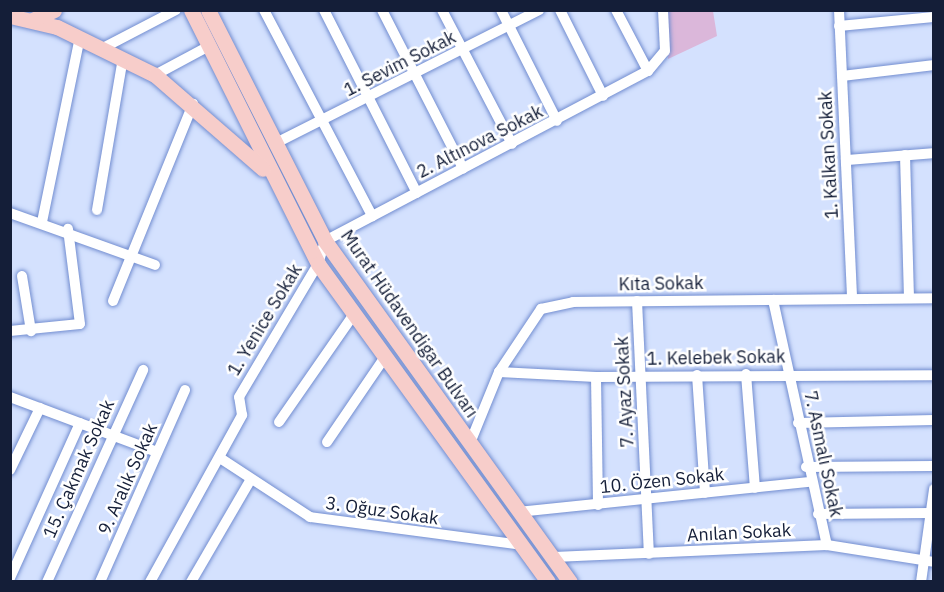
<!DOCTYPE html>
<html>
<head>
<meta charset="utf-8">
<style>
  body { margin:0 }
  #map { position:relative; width:944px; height:592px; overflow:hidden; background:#d4e1fe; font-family:"IBM Plex Sans",sans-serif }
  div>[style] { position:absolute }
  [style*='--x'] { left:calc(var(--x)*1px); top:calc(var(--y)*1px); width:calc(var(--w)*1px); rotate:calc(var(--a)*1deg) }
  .green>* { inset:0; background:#dbb7da }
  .roads { filter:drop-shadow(0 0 2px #728dd0) drop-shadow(0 0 2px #728dd0) }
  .minor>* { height:10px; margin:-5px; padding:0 5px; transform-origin:5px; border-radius:5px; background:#fff }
  .secondary>* { height:15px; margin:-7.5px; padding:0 7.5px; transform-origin:7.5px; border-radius:7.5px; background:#f7cdca }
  span { translate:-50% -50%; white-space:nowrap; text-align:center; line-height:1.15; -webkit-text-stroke:5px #fff; paint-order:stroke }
  .street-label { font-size:18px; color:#141e38 }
  .frame { position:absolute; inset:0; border:12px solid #141e38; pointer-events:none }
</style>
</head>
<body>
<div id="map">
  <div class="green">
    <i style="clip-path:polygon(665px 11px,713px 11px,717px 36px,668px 59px)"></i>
  </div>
  <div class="roads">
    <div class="minor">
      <i style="--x:264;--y:10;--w:233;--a:62.3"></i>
      <i style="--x:324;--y:10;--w:205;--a:63.1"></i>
      <i style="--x:382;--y:10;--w:178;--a:62.9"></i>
      <i style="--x:442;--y:10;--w:151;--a:62.4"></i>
      <i style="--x:501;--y:10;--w:124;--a:63.2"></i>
      <i style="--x:560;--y:10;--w:96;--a:63.4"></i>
      <i style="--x:616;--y:10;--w:69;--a:62.3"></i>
      <i style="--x:839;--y:10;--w:289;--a:87.4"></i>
      <i style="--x:839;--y:26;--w:95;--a:-5.4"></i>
      <i style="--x:103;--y:48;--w:82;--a:-27.5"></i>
      <i style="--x:155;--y:75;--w:59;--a:-28.3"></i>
      <i style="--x:842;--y:76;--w:93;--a:-6.8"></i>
      <i style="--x:274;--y:144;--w:297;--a:-26.8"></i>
      <i style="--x:905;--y:155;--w:143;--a:88.4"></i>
      <i style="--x:846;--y:160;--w:88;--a:-4.5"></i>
      <i style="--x:97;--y:210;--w:154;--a:-80.3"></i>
      <i style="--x:10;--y:213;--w:154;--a:19.7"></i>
      <i style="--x:42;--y:222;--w:189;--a:-78.4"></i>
      <i style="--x:22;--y:276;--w:56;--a:80.7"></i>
      <i style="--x:773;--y:300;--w:251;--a:77.6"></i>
      <i style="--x:113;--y:301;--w:213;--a:-67.9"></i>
      <i style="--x:637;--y:301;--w:253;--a:87.3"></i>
      <i style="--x:10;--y:331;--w:70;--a:-5.7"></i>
      <i style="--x:80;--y:324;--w:96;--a:-97.2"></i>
      <i style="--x:499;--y:372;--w:97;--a:3"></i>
      <i style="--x:596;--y:377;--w:338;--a:-0.3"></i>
      <i style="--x:746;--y:374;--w:114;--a:85.5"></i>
      <i style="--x:697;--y:375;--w:118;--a:86.1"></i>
      <i style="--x:596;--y:377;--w:128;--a:89.1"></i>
      <i style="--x:10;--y:397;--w:157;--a:20.5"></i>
      <i style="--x:279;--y:422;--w:131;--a:-55.2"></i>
      <i style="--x:798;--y:423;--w:136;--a:-1.3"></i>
      <i style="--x:327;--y:442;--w:103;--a:-55.7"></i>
      <i style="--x:470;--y:443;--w:77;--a:-67.8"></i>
      <i style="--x:499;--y:372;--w:76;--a:-56.3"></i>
      <i style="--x:541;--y:309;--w:33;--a:-12"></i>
      <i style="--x:573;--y:302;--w:361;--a:-0.6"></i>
      <i style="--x:220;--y:458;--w:108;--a:33.2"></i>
      <i style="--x:310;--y:517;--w:214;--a:7.5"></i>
      <i style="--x:806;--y:467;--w:128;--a:-0.4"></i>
      <i style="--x:10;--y:470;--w:69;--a:-64.2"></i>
      <i style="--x:518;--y:512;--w:293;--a:-5.9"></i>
      <i style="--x:818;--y:514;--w:112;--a:-0.5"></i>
      <i style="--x:554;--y:557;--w:273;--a:-2.5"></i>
      <i style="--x:827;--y:545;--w:108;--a:9"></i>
      <i style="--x:10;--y:578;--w:170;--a:-65.7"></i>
      <i style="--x:47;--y:582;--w:233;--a:-65.6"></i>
      <i style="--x:100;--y:582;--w:210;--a:-66.1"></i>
      <i style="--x:150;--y:582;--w:191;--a:-61.1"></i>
      <i style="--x:242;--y:415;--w:18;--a:-99"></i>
      <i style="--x:239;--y:397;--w:155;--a:-59.3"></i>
      <i style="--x:318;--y:264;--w:24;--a:-73"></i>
      <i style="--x:325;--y:241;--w:365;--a:-27.8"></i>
      <i style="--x:648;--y:71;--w:26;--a:-50"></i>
      <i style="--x:665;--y:51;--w:41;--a:-92.8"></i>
      <i style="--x:191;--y:582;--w:119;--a:-59.8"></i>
      <i style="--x:921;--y:582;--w:94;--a:-82"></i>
    </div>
    <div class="secondary">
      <i style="--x:191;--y:10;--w:284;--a:63.4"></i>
      <i style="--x:318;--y:264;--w:392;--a:54.1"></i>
      <i style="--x:208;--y:10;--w:259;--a:63.1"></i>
      <i style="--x:325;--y:241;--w:420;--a:54.3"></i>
      <i style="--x:10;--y:16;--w:48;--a:13.2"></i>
      <i style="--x:57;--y:27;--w:109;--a:26.1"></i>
      <i style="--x:155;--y:75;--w:143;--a:41"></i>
      <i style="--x:32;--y:20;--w:24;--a:-24"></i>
    </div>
  </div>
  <div class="street-label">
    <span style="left:400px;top:64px;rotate:-27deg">1. Sevim Sokak</span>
    <span style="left:480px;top:142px;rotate:-27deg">2. Altınova Sokak</span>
    <span style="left:829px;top:155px;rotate:-93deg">1. Kalkan Sokak</span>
    <span style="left:661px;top:284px;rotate:-1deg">Kıta Sokak</span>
    <span style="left:265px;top:320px;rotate:-59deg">1. Yenice Sokak</span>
    <span style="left:409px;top:324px;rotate:55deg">Murat Hüdavendigar Bulvarı</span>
    <span style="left:716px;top:358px;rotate:-1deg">1. Kelebek Sokak</span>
    <span style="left:625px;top:392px;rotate:-93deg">7. Ayaz Sokak</span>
    <span style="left:823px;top:454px;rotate:78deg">7. Asmalı Sokak</span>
    <span style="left:79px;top:469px;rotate:-66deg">15. Çakmak Sokak</span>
    <span style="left:128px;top:479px;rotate:-66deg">9. Aralık Sokak</span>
    <span style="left:662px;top:481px;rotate:-6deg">10. Özen Sokak</span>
    <span style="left:382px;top:511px;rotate:8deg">3. Oğuz Sokak</span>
    <span style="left:739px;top:533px;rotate:-3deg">Anılan Sokak</span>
  </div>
  <div class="frame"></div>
</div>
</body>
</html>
